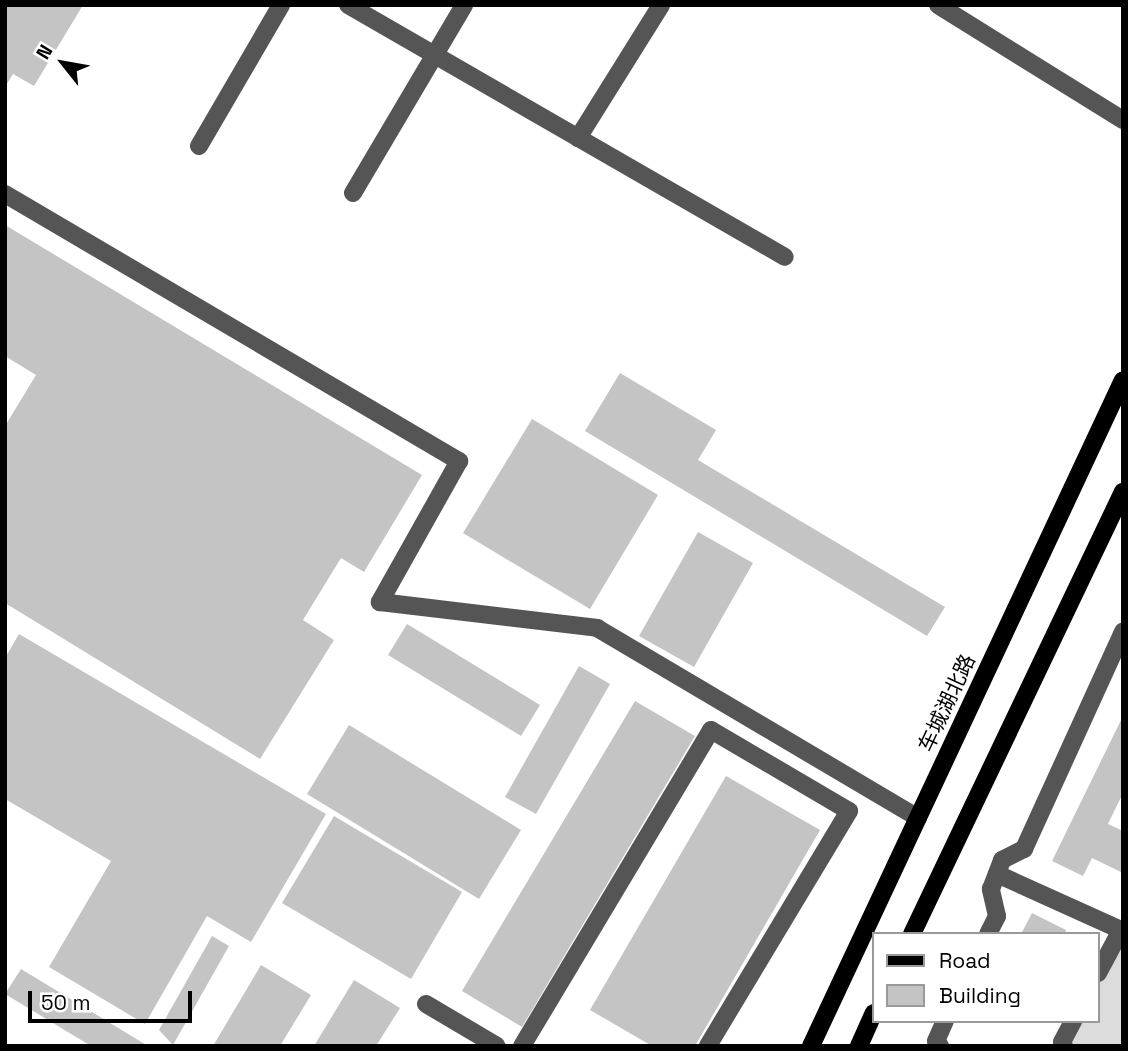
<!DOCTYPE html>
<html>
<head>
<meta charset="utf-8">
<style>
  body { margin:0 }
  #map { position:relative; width:1128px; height:1051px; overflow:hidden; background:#fff; font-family:"Space Grotesk","Noto Sans SC",sans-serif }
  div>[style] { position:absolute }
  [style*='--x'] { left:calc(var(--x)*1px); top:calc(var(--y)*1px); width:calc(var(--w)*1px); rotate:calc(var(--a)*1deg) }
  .green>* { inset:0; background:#dcdcdc }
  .building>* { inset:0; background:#c4c4c4 }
  .minor>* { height:18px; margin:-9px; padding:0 9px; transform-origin:9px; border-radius:9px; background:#555 }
  .major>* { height:18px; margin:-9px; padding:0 9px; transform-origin:9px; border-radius:9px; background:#000 }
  span { translate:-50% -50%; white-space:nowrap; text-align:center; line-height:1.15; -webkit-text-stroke:5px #fff; paint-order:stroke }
  .street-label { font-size:21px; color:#000 }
  .frame { position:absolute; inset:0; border:7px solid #000; pointer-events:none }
  .legend { position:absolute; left:872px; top:932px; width:228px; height:91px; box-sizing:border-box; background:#fff; border:2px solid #999; margin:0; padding:9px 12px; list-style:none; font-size:21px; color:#000 }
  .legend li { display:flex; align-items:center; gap:14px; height:35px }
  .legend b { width:35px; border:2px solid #999 }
  .north { position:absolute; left:28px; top:28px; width:70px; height:70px; -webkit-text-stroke:5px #fff; paint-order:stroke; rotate:301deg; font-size:19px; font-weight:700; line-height:28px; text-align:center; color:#000 }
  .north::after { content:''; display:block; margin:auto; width:24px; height:32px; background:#000; clip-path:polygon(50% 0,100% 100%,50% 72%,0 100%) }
  .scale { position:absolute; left:28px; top:991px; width:164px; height:32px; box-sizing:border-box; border:4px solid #000; border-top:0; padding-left:9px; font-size:21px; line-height:24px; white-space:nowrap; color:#000; -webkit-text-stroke:5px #fff; paint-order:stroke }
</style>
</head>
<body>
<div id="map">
  <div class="green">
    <i style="clip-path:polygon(1123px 927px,1123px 1046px,1064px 1046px,1073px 1021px,1098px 1021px,1098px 973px)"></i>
  </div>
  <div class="building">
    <i style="clip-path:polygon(5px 5px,83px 5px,34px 86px,13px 74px,5px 87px)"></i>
    <i style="clip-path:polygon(5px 225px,422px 475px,364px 572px,341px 558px,303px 620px,334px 640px,260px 759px,5px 603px,5px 426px,36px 375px,5px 356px)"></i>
    <i style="clip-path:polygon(620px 373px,716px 430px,698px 460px,945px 607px,927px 636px,585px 431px)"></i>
    <i style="clip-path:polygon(532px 419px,658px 495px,590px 609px,463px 533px)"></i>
    <i style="clip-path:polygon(698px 532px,753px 563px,694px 667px,639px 636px)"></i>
    <i style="clip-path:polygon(407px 624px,540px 705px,521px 736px,388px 655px)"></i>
    <i style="clip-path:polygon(19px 634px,326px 814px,251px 942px,207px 916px,145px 1024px,49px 967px,111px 861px,5px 799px,5px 658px)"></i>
    <i style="clip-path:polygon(579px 666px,610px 684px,536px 814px,505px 797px)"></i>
    <i style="clip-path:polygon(635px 701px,695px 736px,522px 1027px,462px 991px)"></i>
    <i style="clip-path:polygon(1123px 716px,1123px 793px,1108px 824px,1123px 831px,1123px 873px,1092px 858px,1083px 876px,1052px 861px)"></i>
    <i style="clip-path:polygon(349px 725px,521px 830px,479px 899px,307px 794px)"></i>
    <i style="clip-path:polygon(726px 776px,820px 830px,695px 1046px,652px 1046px,590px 1010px)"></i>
    <i style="clip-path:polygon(334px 816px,462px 892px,411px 979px,282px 903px)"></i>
    <i style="clip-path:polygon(1032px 913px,1066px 930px,1065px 934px,1021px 934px)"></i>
    <i style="clip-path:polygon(212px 936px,229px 946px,173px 1045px,159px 1030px)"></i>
    <i style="clip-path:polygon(261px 965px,311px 995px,280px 1046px,213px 1046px)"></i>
    <i style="clip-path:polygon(21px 969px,148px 1046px,91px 1046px,5px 994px)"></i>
    <i style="clip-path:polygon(354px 980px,400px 1008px,376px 1046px,314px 1046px)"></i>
  </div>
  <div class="minor">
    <i style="--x:348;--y:5;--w:504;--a:29.97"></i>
    <i style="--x:938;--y:5;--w:218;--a:31.9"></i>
    <i style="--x:578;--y:138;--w:157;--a:-58"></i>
    <i style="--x:199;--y:146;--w:163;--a:-59.8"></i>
    <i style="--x:353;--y:193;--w:218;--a:-59.4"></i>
    <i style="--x:5;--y:194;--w:527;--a:30.46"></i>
    <i style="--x:459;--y:461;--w:162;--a:119.3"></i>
    <i style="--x:380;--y:602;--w:219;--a:6.8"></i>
    <i style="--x:597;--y:628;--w:373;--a:30.6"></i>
    <i style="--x:997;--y:874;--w:136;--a:24.3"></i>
    <i style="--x:1121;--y:930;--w:49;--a:118.1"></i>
    <i style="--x:988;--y:934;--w:20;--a:-63"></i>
    <i style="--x:997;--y:916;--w:28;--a:-103"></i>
    <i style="--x:991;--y:889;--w:31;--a:-69"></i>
    <i style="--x:1002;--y:860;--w:25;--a:-27"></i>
    <i style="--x:1024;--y:849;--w:239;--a:-65.5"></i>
    <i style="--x:426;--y:1004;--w:82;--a:30.6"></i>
    <i style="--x:522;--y:1046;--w:368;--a:-59.1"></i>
    <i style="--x:711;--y:730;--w:160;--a:30.4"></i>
    <i style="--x:849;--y:811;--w:274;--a:121"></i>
    <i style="--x:940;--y:1046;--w:6;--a:-129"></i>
    <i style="--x:936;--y:1041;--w:22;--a:-66"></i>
    <i style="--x:1064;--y:1046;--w:4;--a:-117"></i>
    <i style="--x:1062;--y:1042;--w:24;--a:-62"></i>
  </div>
  <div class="major">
    <i style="--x:912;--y:934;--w:490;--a:-64.5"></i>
    <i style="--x:811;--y:1046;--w:735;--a:-64.9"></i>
    <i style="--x:859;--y:1046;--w:36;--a:-66"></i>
  </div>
  <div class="street-label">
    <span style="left:947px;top:703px;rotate:-65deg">车城湖北路</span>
  </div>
  <div class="frame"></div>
  <ul class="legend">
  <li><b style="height:9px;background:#000"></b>Road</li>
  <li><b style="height:19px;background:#c4c4c4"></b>Building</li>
  </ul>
  <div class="north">N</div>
  <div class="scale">50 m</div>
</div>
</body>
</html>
